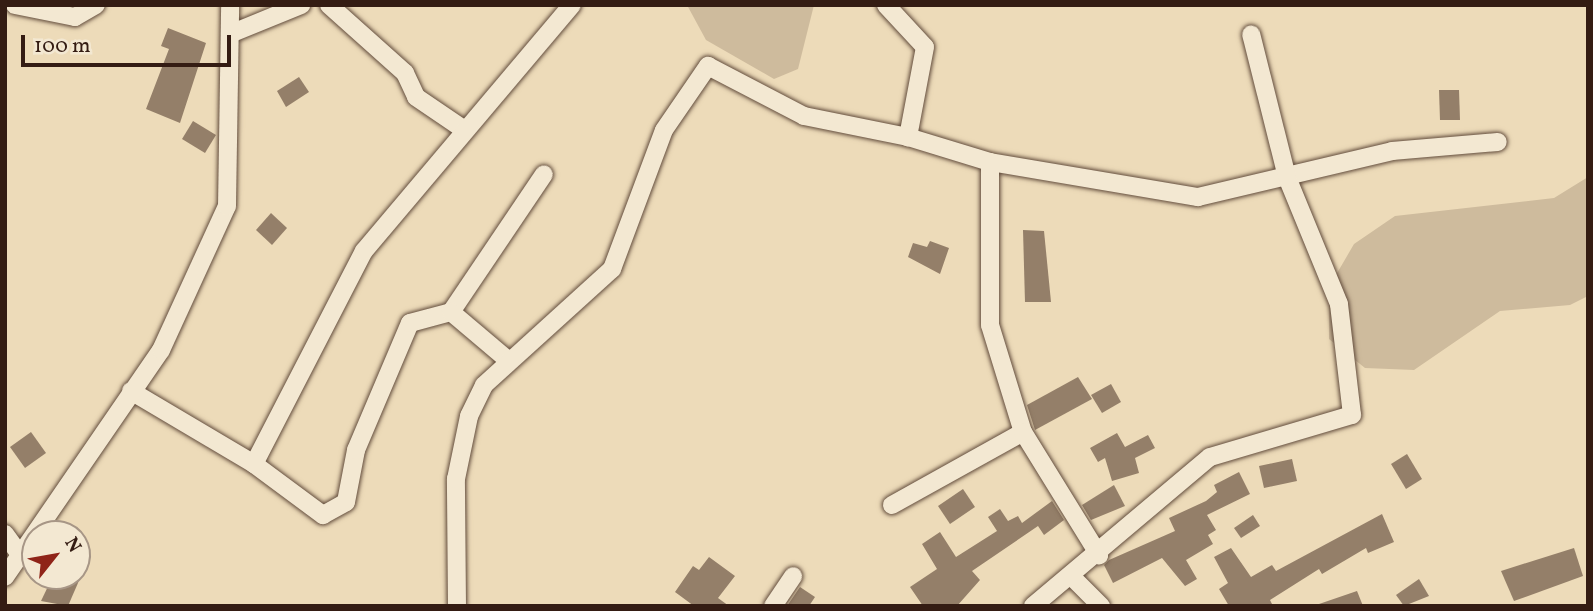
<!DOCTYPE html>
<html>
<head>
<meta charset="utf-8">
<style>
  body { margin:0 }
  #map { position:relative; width:1593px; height:611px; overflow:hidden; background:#eddbb9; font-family:Vollkorn,serif }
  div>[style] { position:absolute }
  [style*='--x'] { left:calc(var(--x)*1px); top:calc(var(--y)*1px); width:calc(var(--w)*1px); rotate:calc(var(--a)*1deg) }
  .green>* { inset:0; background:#cebb9d }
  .building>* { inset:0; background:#947f69 }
  .roads { filter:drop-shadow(0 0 2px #624c3c) drop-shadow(0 0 2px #624c3c) }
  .minor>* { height:18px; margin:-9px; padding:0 9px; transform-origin:9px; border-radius:9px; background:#f3e8d2 }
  span { translate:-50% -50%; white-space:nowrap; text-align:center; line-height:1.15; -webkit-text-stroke:7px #f3e8d2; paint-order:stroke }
  .frame { position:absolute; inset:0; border:7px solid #341c13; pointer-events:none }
  .north { position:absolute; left:21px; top:520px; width:70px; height:70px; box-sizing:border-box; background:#f3e8d2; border:2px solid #a79686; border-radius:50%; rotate:59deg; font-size:19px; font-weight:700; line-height:28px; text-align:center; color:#341c13 }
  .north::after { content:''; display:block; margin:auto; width:24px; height:32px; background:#8f2418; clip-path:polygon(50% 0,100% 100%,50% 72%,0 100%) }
  .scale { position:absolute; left:21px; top:35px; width:210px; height:32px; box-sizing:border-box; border:4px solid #341c13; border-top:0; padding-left:9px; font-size:21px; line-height:24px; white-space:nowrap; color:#341c13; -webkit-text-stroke:5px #f3e8d2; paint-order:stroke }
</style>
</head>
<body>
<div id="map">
  <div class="green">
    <i style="clip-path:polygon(687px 5px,814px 5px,798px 69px,774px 79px,706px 40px)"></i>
    <i style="clip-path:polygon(1588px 177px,1588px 296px,1570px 305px,1500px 311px,1414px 370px,1365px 368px,1329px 339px,1329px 287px,1354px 244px,1395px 216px,1554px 198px)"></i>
  </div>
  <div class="building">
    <i style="clip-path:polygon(168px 28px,206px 43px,180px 123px,146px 109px,169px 49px,161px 46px)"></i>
    <i style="clip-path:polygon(299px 77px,309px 92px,286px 107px,277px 91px)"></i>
    <i style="clip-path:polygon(1439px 90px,1459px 90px,1460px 120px,1440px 120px)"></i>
    <i style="clip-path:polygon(193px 121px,216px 135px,205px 153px,182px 139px)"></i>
    <i style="clip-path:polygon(271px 213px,287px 228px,272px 245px,256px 230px)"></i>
    <i style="clip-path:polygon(1023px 230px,1044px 231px,1051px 302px,1025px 302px)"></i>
    <i style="clip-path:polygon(930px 241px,949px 248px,940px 274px,908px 257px,913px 243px,927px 247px)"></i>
    <i style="clip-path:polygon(1078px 377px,1092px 399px,1035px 430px,1027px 405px)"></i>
    <i style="clip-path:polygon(1111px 384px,1121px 402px,1102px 413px,1091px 395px)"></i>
    <i style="clip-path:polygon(31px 432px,46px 453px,25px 468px,10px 447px)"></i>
    <i style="clip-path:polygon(1117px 433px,1125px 447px,1148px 435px,1155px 448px,1135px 458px,1139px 473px,1112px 481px,1105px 458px,1098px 462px,1090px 448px)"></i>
    <i style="clip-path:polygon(1407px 454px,1422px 479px,1406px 489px,1391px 464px)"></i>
    <i style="clip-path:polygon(1292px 459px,1297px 481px,1264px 488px,1259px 466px)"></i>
    <i style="clip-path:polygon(1239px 472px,1250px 494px,1207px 515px,1216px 530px,1208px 535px,1213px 544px,1186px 560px,1197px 579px,1185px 586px,1162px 558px,1113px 583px,1104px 565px,1109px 560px,1175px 531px,1169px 518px,1206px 501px,1217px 492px,1214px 485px)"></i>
    <i style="clip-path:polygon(1114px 485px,1125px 506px,1091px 520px,1082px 505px)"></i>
    <i style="clip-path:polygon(963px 489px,975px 507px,950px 524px,938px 506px)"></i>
    <i style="clip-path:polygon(1052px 501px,1064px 520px,1044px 535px,1038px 526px,972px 571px,980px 580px,957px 606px,923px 606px,910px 587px,937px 569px,922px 544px,940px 532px,956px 557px,997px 531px,988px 517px,1000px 509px,1008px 521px,1018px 516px,1022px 523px)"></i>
    <i style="clip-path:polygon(1382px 514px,1394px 542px,1368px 553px,1366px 548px,1322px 574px,1319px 569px,1270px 600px,1273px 606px,1229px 606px,1219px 589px,1228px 583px,1214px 557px,1231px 548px,1251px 577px,1272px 565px,1276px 571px)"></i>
    <i style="clip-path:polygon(1253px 515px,1260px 526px,1241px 538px,1234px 528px)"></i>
    <i style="clip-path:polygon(1574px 548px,1583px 576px,1514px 601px,1501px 571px)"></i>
    <i style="clip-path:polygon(709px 557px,735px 576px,718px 598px,729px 606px,694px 606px,675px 592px,693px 566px,699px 570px)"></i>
    <i style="clip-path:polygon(53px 576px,81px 576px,68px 606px,41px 601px)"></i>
    <i style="clip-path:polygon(1419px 579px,1429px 596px,1404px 606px,1396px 595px)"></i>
    <i style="clip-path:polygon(800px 587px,815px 597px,809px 606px,787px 606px)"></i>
    <i style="clip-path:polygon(1357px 591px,1363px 606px,1319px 606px,1319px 604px)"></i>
  </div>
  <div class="roads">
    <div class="minor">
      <i style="--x:15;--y:5;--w:61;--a:11.3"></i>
      <i style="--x:75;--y:17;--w:24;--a:-30"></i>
      <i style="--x:329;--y:5;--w:102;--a:41.8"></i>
      <i style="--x:405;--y:73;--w:26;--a:65"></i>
      <i style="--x:416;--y:97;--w:57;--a:34.2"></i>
      <i style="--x:886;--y:5;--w:57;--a:47.1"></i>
      <i style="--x:925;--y:47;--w:92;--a:100.7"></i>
      <i style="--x:908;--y:137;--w:86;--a:17"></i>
      <i style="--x:990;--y:162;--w:211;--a:9.6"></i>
      <i style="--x:1198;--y:197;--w:199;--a:-13.3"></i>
      <i style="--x:1392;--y:151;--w:106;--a:-4.9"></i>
      <i style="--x:230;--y:34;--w:77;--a:-22.2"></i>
      <i style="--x:990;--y:162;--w:163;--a:90"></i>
      <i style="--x:990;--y:325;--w:112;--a:72.9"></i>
      <i style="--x:451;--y:312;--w:166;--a:-56"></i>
      <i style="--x:131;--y:391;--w:143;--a:30.7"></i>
      <i style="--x:254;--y:464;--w:240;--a:-62.7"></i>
      <i style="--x:364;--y:251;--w:322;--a:-49.8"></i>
      <i style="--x:254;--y:464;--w:86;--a:36.5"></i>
      <i style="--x:323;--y:515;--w:26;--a:-29"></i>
      <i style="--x:346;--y:502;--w:53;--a:-79.1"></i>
      <i style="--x:356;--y:450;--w:138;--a:-67"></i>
      <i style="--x:410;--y:323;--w:42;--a:-15"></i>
      <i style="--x:451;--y:312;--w:76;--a:40.2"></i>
      <i style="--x:892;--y:505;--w:150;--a:-29.1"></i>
      <i style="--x:1023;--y:432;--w:145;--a:58.3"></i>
      <i style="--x:5;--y:534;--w:24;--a:54"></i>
      <i style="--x:5;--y:577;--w:275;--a:-55.5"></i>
      <i style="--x:161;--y:350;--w:158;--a:-65.4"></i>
      <i style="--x:227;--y:206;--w:201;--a:-89.1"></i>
      <i style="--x:1072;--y:577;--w:41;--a:45"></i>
      <i style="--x:457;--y:606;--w:127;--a:-90.5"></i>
      <i style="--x:456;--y:479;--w:64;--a:-78.3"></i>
      <i style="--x:469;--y:416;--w:34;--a:-64"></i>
      <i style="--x:484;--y:385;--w:173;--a:-42.2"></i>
      <i style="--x:612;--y:269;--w:148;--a:-69.5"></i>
      <i style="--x:664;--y:130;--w:78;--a:-55.5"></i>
      <i style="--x:708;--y:66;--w:108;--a:27.5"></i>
      <i style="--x:804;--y:116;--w:106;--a:11.4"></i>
      <i style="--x:773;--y:606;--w:36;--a:-56"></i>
      <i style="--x:1033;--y:606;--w:231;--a:-40.1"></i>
      <i style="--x:1210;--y:457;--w:148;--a:-16.5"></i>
      <i style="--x:1352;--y:415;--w:112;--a:-96.7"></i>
      <i style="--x:1339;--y:304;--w:137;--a:-112.3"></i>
      <i style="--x:1287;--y:177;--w:147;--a:-104.1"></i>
    </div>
  </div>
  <div class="frame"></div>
  <div class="north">N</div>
  <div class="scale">100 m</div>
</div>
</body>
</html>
